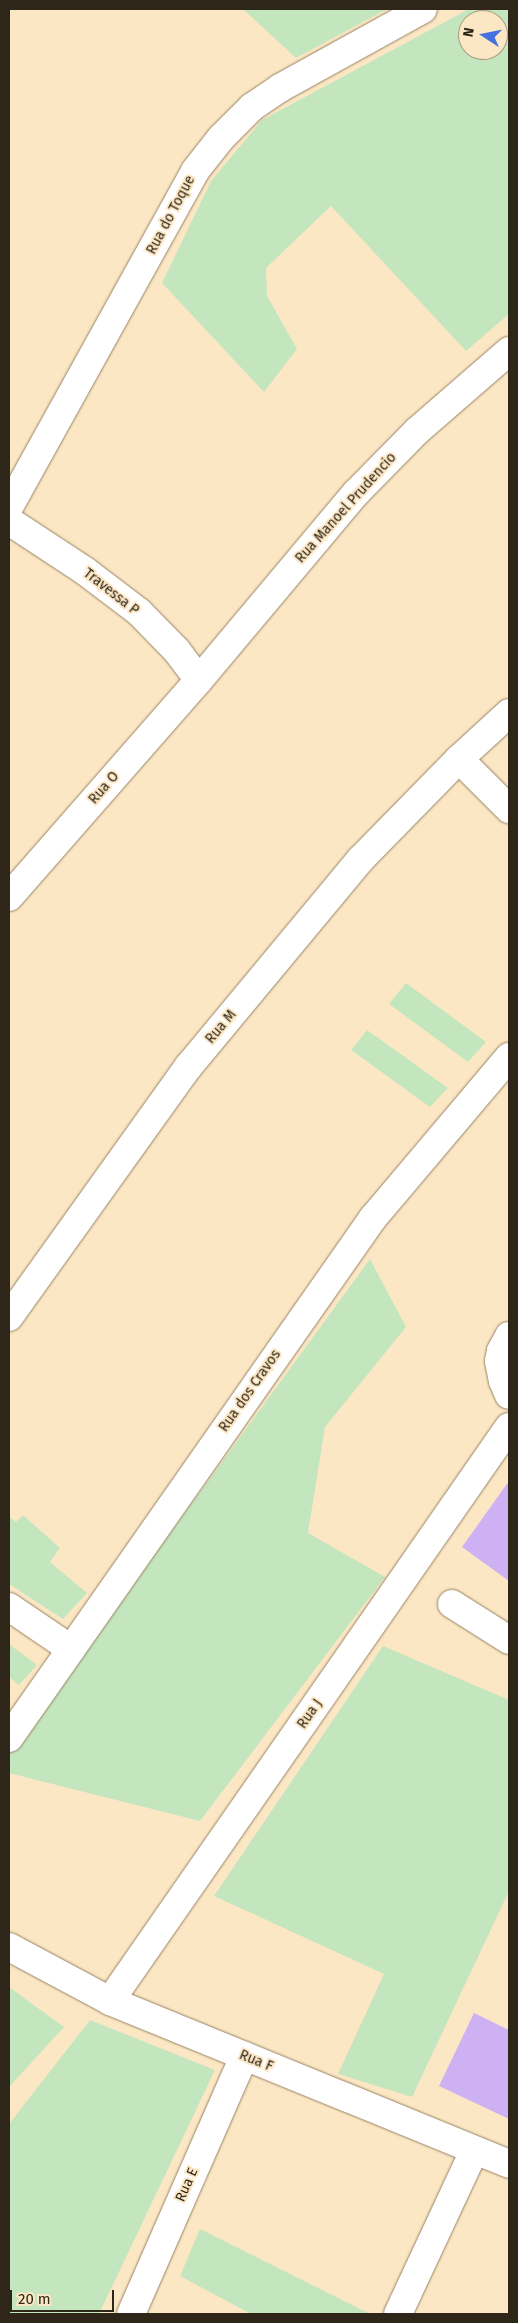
<!DOCTYPE html>
<html>
<head>
<meta charset="utf-8">
<style>
  body { margin:0 }
  #map { position:relative; width:518px; height:2323px; overflow:hidden; background:#fce7c5; font-family:"Fira Sans",sans-serif }
  div>[style] { position:absolute }
  [style*='--x'] { left:calc(var(--x)*1px); top:calc(var(--y)*1px); width:calc(var(--w)*1px); rotate:calc(var(--a)*1deg) }
  .green>* { inset:0; background:#c4e6be }
  .building>* { inset:0; background:#cdb1f3 }
  .roads { filter:drop-shadow(0 0 1px #978364) drop-shadow(0 0 1px #978364) }
  .minor>* { height:28px; margin:-14px; padding:0 14px; transform-origin:14px; border-radius:14px; background:#fff }
  span { translate:-50% -50%; white-space:nowrap; text-align:center; line-height:1.15; -webkit-text-stroke:4px #fce7c5; paint-order:stroke }
  .street-label { font-size:14px; color:#2e2619 }
  .frame { position:absolute; inset:0; border:10px solid #2e2619; pointer-events:none }
  .north { position:absolute; left:458px; top:10px; width:50px; height:50px; box-sizing:border-box; background:#fce7c5; border:1px solid #aa9a80; border-radius:50%; rotate:281deg; font-size:14px; font-weight:700; line-height:20px; text-align:center; color:#2e2619 }
  .north::after { content:''; display:block; margin:auto; width:18px; height:22px; background:#4571e3; clip-path:polygon(50% 0,100% 100%,50% 72%,0 100%) }
  .scale { position:absolute; left:10px; top:2290px; width:104px; height:22px; box-sizing:border-box; border:2px solid #2e2619; border-top:0; padding-left:6px; font-size:15px; line-height:18px; white-space:nowrap; color:#2e2619; -webkit-text-stroke:4px #fce7c5; paint-order:stroke }
</style>
</head>
<body>
<div id="map">
  <div class="green">
    <i style="clip-path:polygon(243px 9px,387px 9px,296px 58px)"></i>
    <i style="clip-path:polygon(evenodd,469px 9px,509px 9px,509px 314px,466px 351px,331px 206px,266px 268px,267px 296px,297px 349px,264px 392px,162px 283px,211px 181px,262px 120px,469px 9px,468px 20px,498px 20px,498px 50px,468px 50px,468px 20px)"></i>
    <i style="clip-path:polygon(406px 983px,486px 1042px,468px 1062px,389px 1004px)"></i>
    <i style="clip-path:polygon(367px 1030px,448px 1088px,430px 1107px,351px 1050px)"></i>
    <i style="clip-path:polygon(370px 1259px,406px 1327px,325px 1427px,308px 1533px,385px 1577px,200px 1821px,9px 1773px,9px 1754px)"></i>
    <i style="clip-path:polygon(23px 1515px,60px 1548px,50px 1562px,87px 1593px,63px 1619px,9px 1584px,9px 1517px,16px 1522px)"></i>
    <i style="clip-path:polygon(9px 1644px,37px 1665px,19px 1685px,9px 1677px)"></i>
    <i style="clip-path:polygon(383px 1646px,509px 1700px,509px 1891px,412px 2097px,338px 2074px,384px 1974px,214px 1896px)"></i>
    <i style="clip-path:polygon(9px 1987px,64px 2027px,9px 2087px)"></i>
    <i style="clip-path:polygon(90px 2020px,215px 2070px,99px 2314px,9px 2314px,9px 2124px)"></i>
    <i style="clip-path:polygon(200px 2229px,370px 2314px,251px 2314px,180px 2276px)"></i>
  </div>
  <div class="building">
    <i style="clip-path:polygon(509px 1481px,509px 1581px,462px 1547px)"></i>
    <i style="clip-path:polygon(474px 2013px,509px 2030px,509px 2119px,439px 2086px)"></i>
  </div>
  <div class="roads">
    <div class="minor">
      <i style="--x:9;--y:507;--w:384;--a:-61"></i>
      <i style="--x:195;--y:171;--w:42;--a:-51.8"></i>
      <i style="--x:221;--y:138;--w:44;--a:-45"></i>
      <i style="--x:252;--y:107;--w:34;--a:-34"></i>
      <i style="--x:280;--y:88;--w:163;--a:-28.9"></i>
      <i style="--x:9;--y:521;--w:91;--a:33.3"></i>
      <i style="--x:85;--y:571;--w:68;--a:37.2"></i>
      <i style="--x:139;--y:612;--w:54;--a:45.7"></i>
      <i style="--x:177;--y:651;--w:36;--a:53"></i>
      <i style="--x:459;--y:759;--w:71;--a:45"></i>
      <i style="--x:9;--y:897;--w:288;--a:-48.8"></i>
      <i style="--x:199;--y:680;--w:244;--a:-50"></i>
      <i style="--x:356;--y:493;--w:87;--a:-45.5"></i>
      <i style="--x:417;--y:431;--w:122;--a:-41"></i>
      <i style="--x:9;--y:1317;--w:309;--a:-54.4"></i>
      <i style="--x:189;--y:1066;--w:268;--a:-50.3"></i>
      <i style="--x:360;--y:860;--w:141;--a:-45.6"></i>
      <i style="--x:459;--y:759;--w:68;--a:-42.6"></i>
      <i style="--x:509;--y:1336;--w:17;--a:118"></i>
      <i style="--x:501;--y:1351;--w:10;--a:101"></i>
      <i style="--x:499;--y:1361;--w:20;--a:79"></i>
      <i style="--x:503;--y:1381;--w:15;--a:67"></i>
      <i style="--x:452;--y:1604;--w:67;--a:32.3"></i>
      <i style="--x:9;--y:1607;--w:75;--a:34.1"></i>
      <i style="--x:9;--y:1738;--w:635;--a:-55.01"></i>
      <i style="--x:373;--y:1218;--w:211;--a:-49.8"></i>
      <i style="--x:9;--y:1947;--w:115;--a:28.1"></i>
      <i style="--x:110;--y:2001;--w:431;--a:22.2"></i>
      <i style="--x:110;--y:2001;--w:699;--a:-55.2"></i>
      <i style="--x:131;--y:2314;--w:282;--a:-66.3"></i>
      <i style="--x:398;--y:2314;--w:180;--a:-65"></i>
    </div>
  </div>
  <div class="street-label">
    <span style="left:171px;top:215px;rotate:-62deg">Rua do Toque</span>
    <span style="left:346px;top:508px;rotate:-48deg">Rua Manoel Prudencio</span>
    <span style="left:111px;top:592px;rotate:38deg">Travessa P</span>
    <span style="left:104px;top:788px;rotate:-49deg">Rua O</span>
    <span style="left:221px;top:1027px;rotate:-50deg">Rua M</span>
    <span style="left:250px;top:1391px;rotate:-55deg">Rua dos Cravos</span>
    <span style="left:310px;top:1714px;rotate:-55deg">Rua J</span>
    <span style="left:256px;top:2061px;rotate:22deg">Rua F</span>
    <span style="left:187px;top:2185px;rotate:-66deg">Rua E</span>
  </div>
  <div class="frame"></div>
  <div class="north">N</div>
  <div class="scale">20 m</div>
</div>
</body>
</html>
